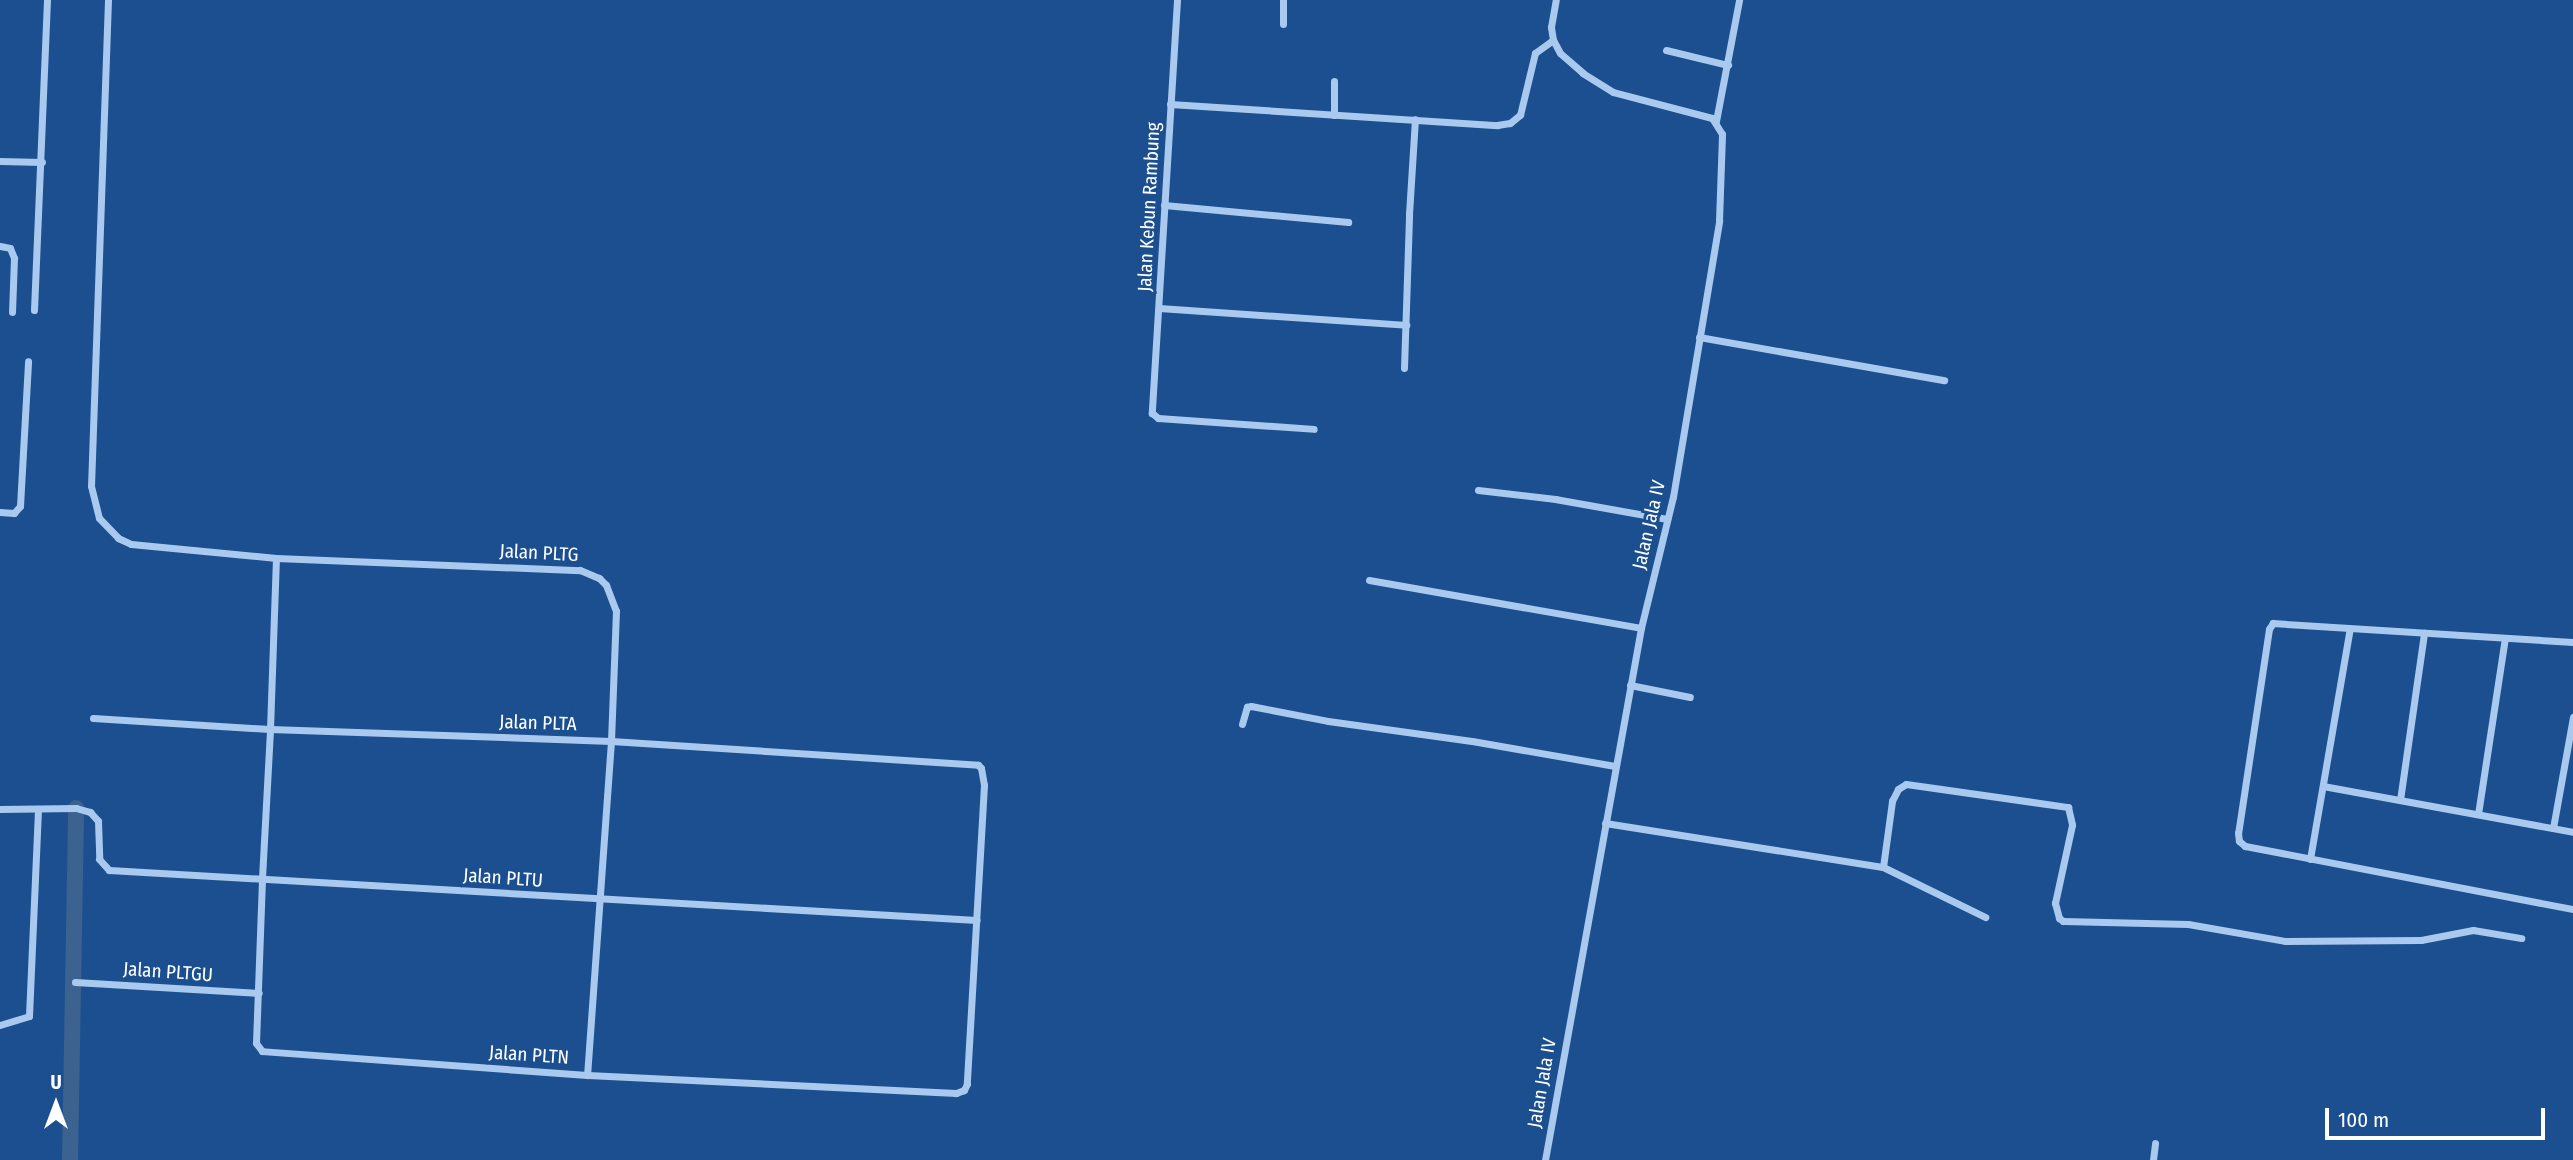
<!DOCTYPE html>
<html>
<head>
<meta charset="utf-8">
<style>
  body { margin:0 }
  #map { position:relative; width:2573px; height:1160px; overflow:hidden; background:#1b4f8f; font-family:"Fira Sans Condensed",sans-serif }
  div>[style] { position:absolute }
  .canal>* { height:16px; margin:-8px; padding:0 8px; transform-origin:8px; border-radius:8px; background:#3c6290 }
  .minor>* { height:7px; margin:-3.5px; padding:0 3.5px; transform-origin:3.5px; border-radius:3.5px; background:#a9c9ee }
  span { translate:-50% -50%; white-space:nowrap; text-align:center; line-height:1.15; -webkit-text-stroke:6px #1b4f8f; paint-order:stroke }
  .street-label { font-size:19px; color:#fff }
  .north { position:absolute; left:21px; top:1069px; width:70px; height:70px; -webkit-text-stroke:5px #1b4f8f; paint-order:stroke; rotate:0deg; font-size:19px; font-weight:700; line-height:28px; text-align:center; color:#fff }
  .north::after { content:''; display:block; margin:auto; width:24px; height:32px; background:#fff; clip-path:polygon(50% 0,100% 100%,50% 72%,0 100%) }
  .scale { position:absolute; left:2325px; top:1108px; width:220px; height:32px; box-sizing:border-box; border:4px solid #fff; border-top:0; padding-left:9px; font-size:21px; line-height:24px; white-space:nowrap; color:#fff; -webkit-text-stroke:5px #1b4f8f; paint-order:stroke }
</style>
</head>
<body>
<div id="map">
  <div class="canal">
    <i style="left:70px;top:1160px;width:352px;rotate:-89deg"></i>
  </div>
  <div class="minor">
    <i style="left:108px;top:0;width:486px;rotate:92deg"></i>
    <i style="left:91px;top:486px;width:33px;rotate:76deg"></i>
    <i style="left:99px;top:518px;width:28px;rotate:46deg"></i>
    <i style="left:118px;top:538px;width:14px;rotate:25deg"></i>
    <i style="left:131px;top:544px;width:146px;rotate:5.5deg"></i>
    <i style="left:276px;top:558px;width:304px;rotate:2.3deg"></i>
    <i style="left:580px;top:570px;width:21px;rotate:23deg"></i>
    <i style="left:599px;top:578px;width:10px;rotate:45deg"></i>
    <i style="left:606px;top:585px;width:28px;rotate:69deg"></i>
    <i style="left:616px;top:611px;width:130px;rotate:92.2deg"></i>
    <i style="left:611px;top:741px;width:335px;rotate:94.1deg"></i>
    <i style="left:1177px;top:0;width:414px;rotate:93.5deg"></i>
    <i style="left:1152px;top:413px;width:8px;rotate:40deg"></i>
    <i style="left:1158px;top:418px;width:156px;rotate:4deg"></i>
    <i style="left:1283px;top:24px;width:24px;rotate:-90deg"></i>
    <i style="left:1666px;top:50px;width:64px;rotate:13.6deg"></i>
    <i style="left:1334px;top:81px;width:34px;rotate:90deg"></i>
    <i style="left:1170px;top:104px;width:328px;rotate:3.7deg"></i>
    <i style="left:1497px;top:125px;width:13px;rotate:-9deg"></i>
    <i style="left:1510px;top:123px;width:13px;rotate:-39deg"></i>
    <i style="left:1520px;top:115px;width:64px;rotate:-76.4deg"></i>
    <i style="left:1535px;top:53px;width:22px;rotate:-36deg"></i>
    <i style="left:1716px;top:121px;width:123px;rotate:-79.2deg"></i>
    <i style="left:0;top:161px;width:42px;rotate:1.4deg"></i>
    <i style="left:1164px;top:205px;width:185px;rotate:5.3deg"></i>
    <i style="left:0;top:246px;width:10px;rotate:11deg"></i>
    <i style="left:10px;top:248px;width:11px;rotate:68deg"></i>
    <i style="left:14px;top:258px;width:54px;rotate:92.1deg"></i>
    <i style="left:1159px;top:308px;width:248px;rotate:3.9deg"></i>
    <i style="left:34px;top:310px;width:310px;rotate:-87.6deg"></i>
    <i style="left:1699px;top:337px;width:249px;rotate:10deg"></i>
    <i style="left:1404px;top:368px;width:154px;rotate:-88.1deg"></i>
    <i style="left:1409px;top:214px;width:95px;rotate:-86.4deg"></i>
    <i style="left:1478px;top:490px;width:78px;rotate:6.7deg"></i>
    <i style="left:1555px;top:499px;width:114px;rotate:10.1deg"></i>
    <i style="left:0;top:512px;width:14px;rotate:4deg"></i>
    <i style="left:14px;top:513px;width:9px;rotate:-49deg"></i>
    <i style="left:20px;top:506px;width:145px;rotate:-86.8deg"></i>
    <i style="left:1369px;top:580px;width:276px;rotate:10deg"></i>
    <i style="left:2573px;top:642px;width:301px;rotate:-176.4deg"></i>
    <i style="left:2273px;top:623px;width:7px;rotate:124deg"></i>
    <i style="left:2269px;top:629px;width:206px;rotate:98.6deg"></i>
    <i style="left:2238px;top:833px;width:8px;rotate:83deg"></i>
    <i style="left:2239px;top:841px;width:8px;rotate:40deg"></i>
    <i style="left:2245px;top:846px;width:334px;rotate:10.9deg"></i>
    <i style="left:1630px;top:685px;width:61px;rotate:11.3deg"></i>
    <i style="left:93px;top:718px;width:177px;rotate:3.6deg"></i>
    <i style="left:270px;top:729px;width:341px;rotate:2deg"></i>
    <i style="left:611px;top:741px;width:368px;rotate:3.7deg"></i>
    <i style="left:978px;top:765px;width:4px;rotate:45deg"></i>
    <i style="left:981px;top:768px;width:17px;rotate:80deg"></i>
    <i style="left:984px;top:785px;width:299px;rotate:93.3deg"></i>
    <i style="left:967px;top:1084px;width:7px;rotate:117deg"></i>
    <i style="left:964px;top:1090px;width:9px;rotate:159deg"></i>
    <i style="left:956px;top:1093px;width:369px;rotate:-177.2deg"></i>
    <i style="left:587px;top:1075px;width:326px;rotate:-175.8deg"></i>
    <i style="left:262px;top:1051px;width:10px;rotate:-127deg"></i>
    <i style="left:256px;top:1043px;width:165px;rotate:-87.9deg"></i>
    <i style="left:262px;top:878px;width:149px;rotate:-86.9deg"></i>
    <i style="left:270px;top:729px;width:171px;rotate:-88deg"></i>
    <i style="left:1242px;top:724px;width:18px;rotate:-74deg"></i>
    <i style="left:1247px;top:707px;width:4px;rotate:-14deg"></i>
    <i style="left:1251px;top:706px;width:78px;rotate:11deg"></i>
    <i style="left:1328px;top:721px;width:145px;rotate:7.9deg"></i>
    <i style="left:1472px;top:741px;width:145px;rotate:9.9deg"></i>
    <i style="left:2323px;top:786px;width:254px;rotate:10.4deg"></i>
    <i style="left:2400px;top:800px;width:169px;rotate:-81.8deg"></i>
    <i style="left:0;top:809px;width:76px;rotate:-0.8deg"></i>
    <i style="left:76px;top:808px;width:15px;rotate:16deg"></i>
    <i style="left:90px;top:812px;width:12px;rotate:48deg"></i>
    <i style="left:98px;top:821px;width:38px;rotate:88deg"></i>
    <i style="left:99px;top:859px;width:15px;rotate:48deg"></i>
    <i style="left:109px;top:870px;width:869px;rotate:3.3deg"></i>
    <i style="left:2478px;top:814px;width:178px;rotate:-81.3deg"></i>
    <i style="left:1605px;top:823px;width:281px;rotate:9deg"></i>
    <i style="left:1883px;top:867px;width:67px;rotate:-82.2deg"></i>
    <i style="left:1892px;top:801px;width:13px;rotate:-63deg"></i>
    <i style="left:1898px;top:789px;width:9px;rotate:-32deg"></i>
    <i style="left:1906px;top:784px;width:164px;rotate:8.1deg"></i>
    <i style="left:2068px;top:807px;width:18px;rotate:77deg"></i>
    <i style="left:2072px;top:825px;width:80px;rotate:102.3deg"></i>
    <i style="left:2055px;top:903px;width:16px;rotate:75deg"></i>
    <i style="left:2059px;top:918px;width:5px;rotate:37deg"></i>
    <i style="left:2063px;top:921px;width:125px;rotate:1.4deg"></i>
    <i style="left:2188px;top:924px;width:98px;rotate:9.9deg"></i>
    <i style="left:2285px;top:941px;width:136px;rotate:-0.4deg"></i>
    <i style="left:2421px;top:940px;width:53px;rotate:-10.9deg"></i>
    <i style="left:2473px;top:930px;width:49px;rotate:9.5deg"></i>
    <i style="left:2553px;top:828px;width:113px;rotate:-79.8deg"></i>
    <i style="left:2310px;top:859px;width:234px;rotate:-80.2deg"></i>
    <i style="left:1883px;top:867px;width:114px;rotate:26.1deg"></i>
    <i style="left:75px;top:982px;width:184px;rotate:3.4deg"></i>
    <i style="left:0;top:1025px;width:30px;rotate:-17deg"></i>
    <i style="left:29px;top:1016px;width:206px;rotate:-87.5deg"></i>
    <i style="left:1545px;top:1160px;width:541px;rotate:-79.77deg"></i>
    <i style="left:1641px;top:628px;width:135px;rotate:-76.3deg"></i>
    <i style="left:1673px;top:497px;width:280px;rotate:-80.5deg"></i>
    <i style="left:1719px;top:221px;width:87px;rotate:-88deg"></i>
    <i style="left:1722px;top:134px;width:19px;rotate:-122deg"></i>
    <i style="left:1712px;top:118px;width:102px;rotate:-165.3deg"></i>
    <i style="left:1613px;top:92px;width:36px;rotate:-148deg"></i>
    <i style="left:1583px;top:73px;width:30px;rotate:-139deg"></i>
    <i style="left:1560px;top:53px;width:15px;rotate:-118deg"></i>
    <i style="left:1553px;top:40px;width:13px;rotate:-99deg"></i>
    <i style="left:1551px;top:27px;width:27px;rotate:-80deg"></i>
    <i style="left:2153px;top:1160px;width:17px;rotate:-83deg"></i>
  </div>
  <div class="street-label">
    <span style="left:1149px;top:207px;rotate:-87deg">Jalan Kebun Rambung</span>
    <span style="left:1649px;top:525px;rotate:-77deg">Jalan Jala IV</span>
    <span style="left:539px;top:553px;rotate:3deg">Jalan PLTG</span>
    <span style="left:538px;top:723px;rotate:2deg">Jalan PLTA</span>
    <span style="left:503px;top:878px;rotate:4deg">Jalan PLTU</span>
    <span style="left:168px;top:972px;rotate:4deg">Jalan PLTGU</span>
    <span style="left:529px;top:1055px;rotate:4deg">Jalan PLTN</span>
    <span style="left:1542px;top:1083px;rotate:-80deg">Jalan Jala IV</span>
  </div>
  <div class="north">U</div>
  <div class="scale">100 m</div>
</div>
</body>
</html>
